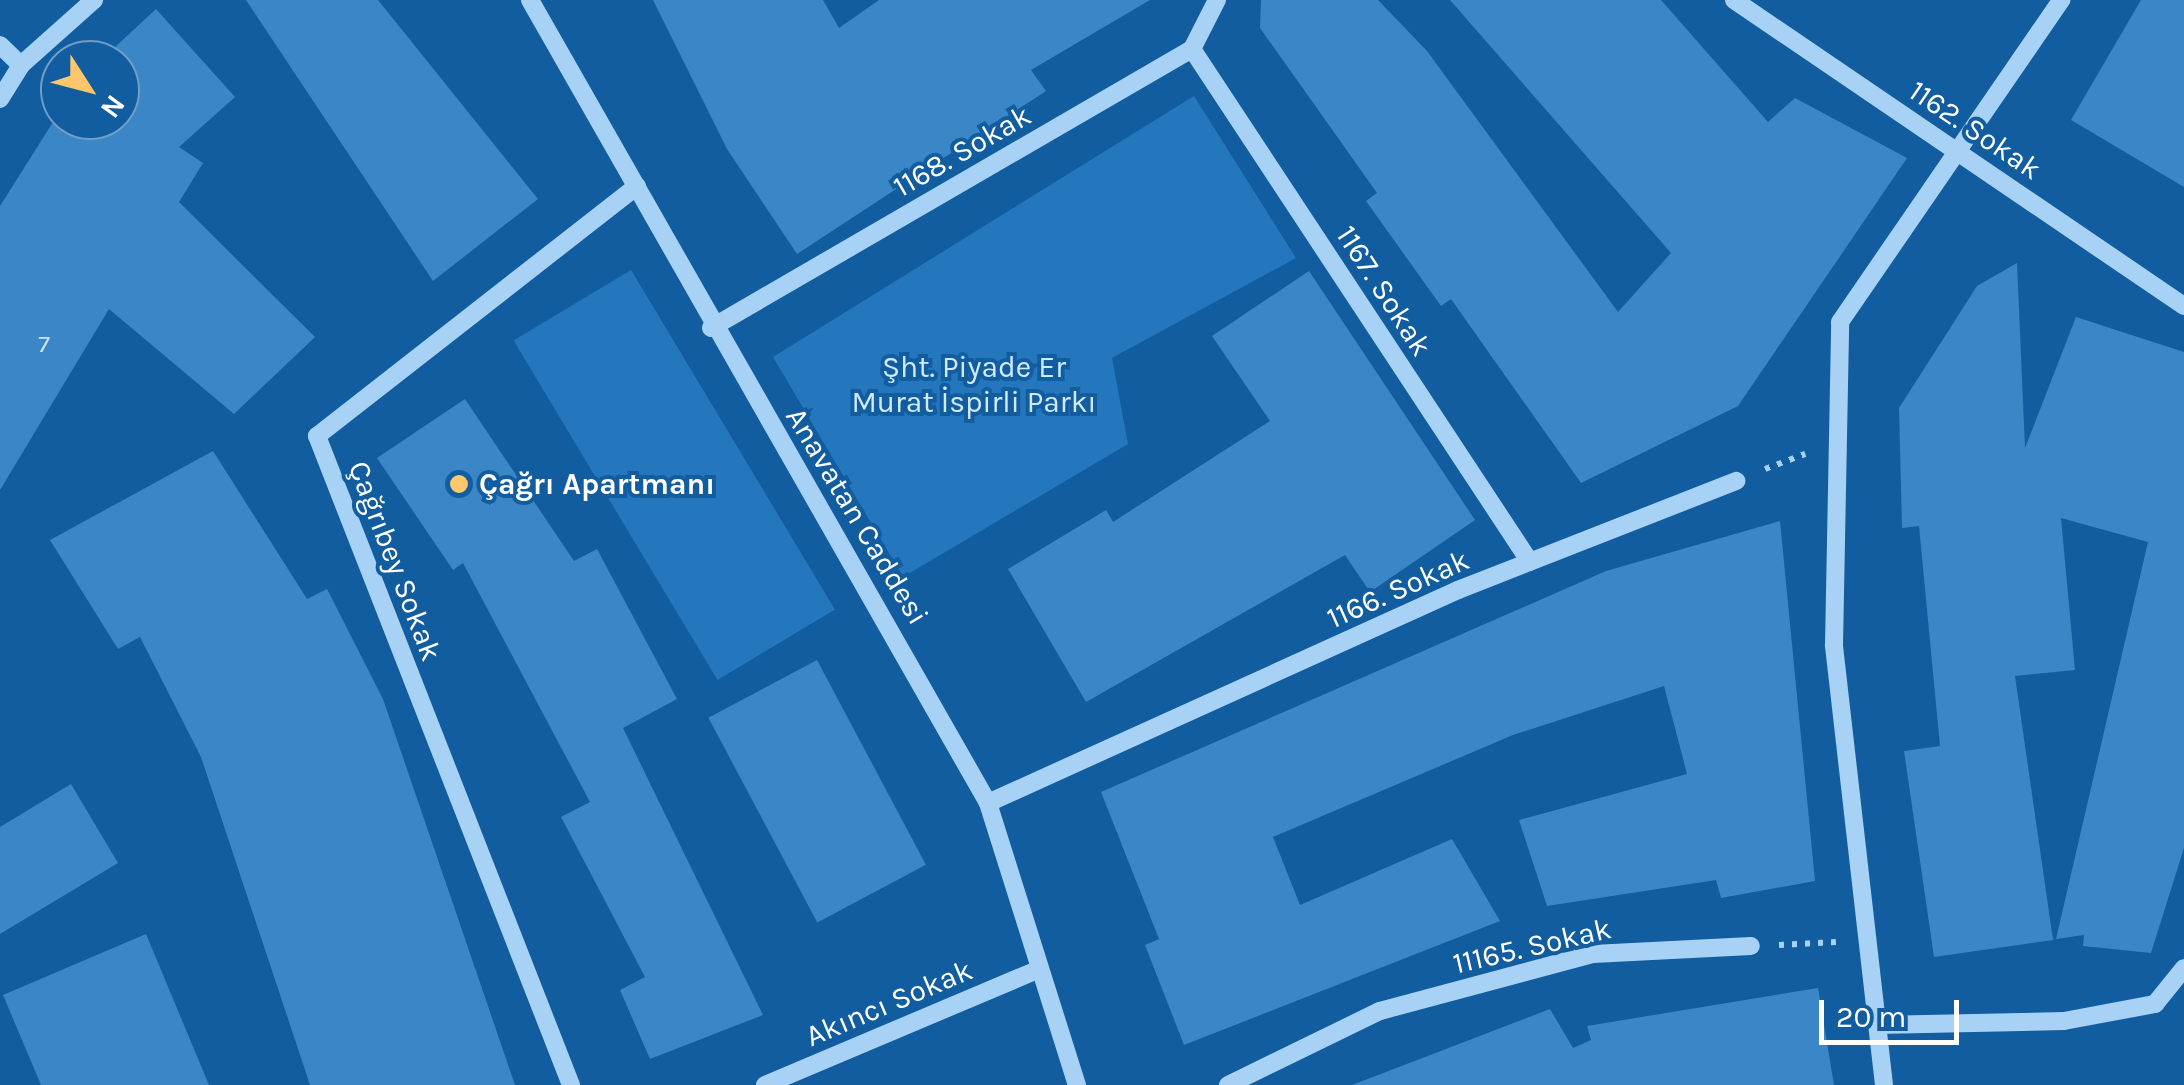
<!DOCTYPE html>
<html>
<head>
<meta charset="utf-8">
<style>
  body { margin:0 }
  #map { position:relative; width:2184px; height:1085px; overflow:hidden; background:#115d9f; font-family:Karla,sans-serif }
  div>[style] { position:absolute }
  .green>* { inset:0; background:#2477bd; transform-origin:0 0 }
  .building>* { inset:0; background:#3a86c6; transform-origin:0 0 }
  .path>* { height:6px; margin-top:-3px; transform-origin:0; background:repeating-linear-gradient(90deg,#a8d2f5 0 5px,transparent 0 13px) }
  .minor>* { height:18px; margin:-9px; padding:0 9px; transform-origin:9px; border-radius:9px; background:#a8d2f5 }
  .dots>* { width:28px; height:28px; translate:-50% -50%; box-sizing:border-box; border:5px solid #115d9f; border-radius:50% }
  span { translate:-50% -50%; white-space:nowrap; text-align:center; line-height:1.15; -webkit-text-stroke:8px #115d9f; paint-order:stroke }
  .number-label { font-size:25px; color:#cee1f1 }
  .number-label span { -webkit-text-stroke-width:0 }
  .street-label { font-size:30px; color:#fff }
  .park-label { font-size:30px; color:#d1eafe }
  .poi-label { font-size:30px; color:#fff; font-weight:700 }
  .left { translate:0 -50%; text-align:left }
  .north { position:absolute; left:40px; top:40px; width:100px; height:100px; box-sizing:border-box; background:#115d9f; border:2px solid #709ec5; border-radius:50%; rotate:126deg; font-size:28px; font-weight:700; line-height:40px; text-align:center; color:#fff }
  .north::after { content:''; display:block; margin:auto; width:35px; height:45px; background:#ffc76c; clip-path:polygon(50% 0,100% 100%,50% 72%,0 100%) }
  .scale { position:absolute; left:1819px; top:1000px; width:140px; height:45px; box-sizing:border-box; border:5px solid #fff; border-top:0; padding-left:12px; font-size:30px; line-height:35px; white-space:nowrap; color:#fff; -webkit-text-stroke:8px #115d9f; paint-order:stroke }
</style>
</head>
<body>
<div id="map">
  <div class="green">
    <i style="clip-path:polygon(1194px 96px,1296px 258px,1112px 358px,1128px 444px,903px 577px,773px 357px)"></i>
    <i style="left:631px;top:270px;width:396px;height:137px;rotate:59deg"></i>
  </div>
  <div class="building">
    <i style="clip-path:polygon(246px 0,378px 0,538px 199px,433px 281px)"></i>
    <i style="clip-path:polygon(653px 0,823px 0,839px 28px,879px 0,1150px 0,1031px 70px,1046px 91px,797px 254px,727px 149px)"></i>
    <i style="clip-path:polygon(1261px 0,1378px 0,1427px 51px,1618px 312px,1671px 253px,1450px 0,1661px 0,1768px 122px,1795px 98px,1907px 158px,1738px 406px,1581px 483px,1451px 299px,1441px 306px,1366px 201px,1377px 193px,1260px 28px)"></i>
    <i style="clip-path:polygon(2141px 0,2184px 0,2184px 187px,2071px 120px)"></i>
    <i style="clip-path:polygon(156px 9px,235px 97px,179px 147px,203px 163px,179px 202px,315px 337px,234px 414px,109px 309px,0 490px,0 206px,60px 111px,60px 120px,120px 120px,120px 60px,101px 60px)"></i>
    <i style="clip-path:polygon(2017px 263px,2025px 448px,2076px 317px,2184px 352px,2184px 848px,2151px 953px,2083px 946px,2084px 935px,2056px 939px,2148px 542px,2061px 518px,2075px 670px,2015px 676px,2053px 940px,1934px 957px,1904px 751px,1940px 746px,1919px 526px,1902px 528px,1899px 408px,1977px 286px)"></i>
    <i style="clip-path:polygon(1309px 271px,1475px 520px,1370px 592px,1345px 555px,1086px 702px,1008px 569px,1106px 510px,1113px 522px,1270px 421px,1212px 336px)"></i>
    <i style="clip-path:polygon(465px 399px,574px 561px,597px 549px,677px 699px,623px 728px,763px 1015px,650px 1059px,620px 990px,645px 977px,561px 817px,590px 802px,463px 563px,453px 570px,377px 458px)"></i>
    <i style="clip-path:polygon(213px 451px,307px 599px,327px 589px,383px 699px,515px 1085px,310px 1085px,201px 757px,140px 637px,118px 649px,50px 540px)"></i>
    <i style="clip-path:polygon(1780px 521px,1815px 881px,1721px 898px,1716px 880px,1547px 906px,1519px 820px,1687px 774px,1664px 686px,1513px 735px,1273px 837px,1300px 905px,1452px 839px,1500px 921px,1184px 1045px,1145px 945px,1159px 939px,1101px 792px,1606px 571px)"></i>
    <i style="left:817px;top:660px;width:232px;height:123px;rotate:62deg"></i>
    <i style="clip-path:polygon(71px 784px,118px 863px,0 934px,0 827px)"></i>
    <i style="clip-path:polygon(146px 934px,209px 1085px,41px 1085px,3px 995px)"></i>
    <i style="clip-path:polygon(1818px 988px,1834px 1085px,1352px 1085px,1550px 1009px,1573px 1048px,1591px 1040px,1587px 1026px)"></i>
  </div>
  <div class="path">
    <i style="left:1765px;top:469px;width:43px;rotate:-20.6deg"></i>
    <i style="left:1779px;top:945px;width:57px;rotate:-3deg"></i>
  </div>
  <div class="minor">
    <i style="left:530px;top:0;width:924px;rotate:60.3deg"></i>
    <i style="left:988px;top:803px;width:296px;rotate:72.5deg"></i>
    <i style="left:1734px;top:0;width:544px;rotate:34.22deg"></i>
    <i style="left:0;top:45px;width:29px;rotate:44deg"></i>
    <i style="left:1192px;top:49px;width:614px;rotate:56.62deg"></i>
    <i style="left:0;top:99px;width:40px;rotate:-58deg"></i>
    <i style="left:21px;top:65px;width:98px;rotate:-41.7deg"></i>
    <i style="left:711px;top:328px;width:556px;rotate:-30.12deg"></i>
    <i style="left:1192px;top:49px;width:55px;rotate:-63deg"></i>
    <i style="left:988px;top:803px;width:516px;rotate:-24.38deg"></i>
    <i style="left:1458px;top:590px;width:299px;rotate:-21.4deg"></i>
    <i style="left:1877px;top:1025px;width:187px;rotate:-1.2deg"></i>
    <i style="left:2064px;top:1021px;width:93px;rotate:-10.6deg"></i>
    <i style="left:2155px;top:1004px;width:46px;rotate:-51.1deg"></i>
    <i style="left:571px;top:1085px;width:697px;rotate:-111.37deg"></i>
    <i style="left:317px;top:436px;width:406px;rotate:-38deg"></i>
    <i style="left:765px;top:1085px;width:293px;rotate:-22.9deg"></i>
    <i style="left:1228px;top:1085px;width:169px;rotate:-26deg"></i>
    <i style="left:1380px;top:1011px;width:220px;rotate:-15deg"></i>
    <i style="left:1593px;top:954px;width:158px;rotate:-2.9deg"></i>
    <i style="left:1884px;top:1085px;width:443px;rotate:-96.5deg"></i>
    <i style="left:1834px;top:645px;width:323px;rotate:-88.9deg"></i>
    <i style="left:1840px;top:322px;width:391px;rotate:-55.5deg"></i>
  </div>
  <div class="dots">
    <i style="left:459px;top:484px;background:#ffc76c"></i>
  </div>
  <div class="number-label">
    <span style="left:44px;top:344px">7</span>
  </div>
  <div class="street-label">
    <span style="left:1975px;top:130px;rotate:34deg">1162. Sokak</span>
    <span style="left:962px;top:151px;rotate:-30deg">1168. Sokak</span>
    <span style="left:1384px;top:291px;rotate:57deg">1167. Sokak</span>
    <span style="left:857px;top:516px;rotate:59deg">Anavatan Caddesi</span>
    <span style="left:395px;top:561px;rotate:69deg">Çağrıbey Sokak</span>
    <span style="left:1398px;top:589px;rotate:-24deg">1166. Sokak</span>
    <span style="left:1532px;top:946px;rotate:-13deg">11165. Sokak</span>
    <span style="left:889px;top:1003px;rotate:-23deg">Akıncı Sokak</span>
  </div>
  <div class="park-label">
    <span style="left:974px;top:384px">Şht. Piyade Er<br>Murat İspirli Parkı</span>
  </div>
  <div class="poi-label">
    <span class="left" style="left:479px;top:484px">Çağrı Apartmanı</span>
  </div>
  <div class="north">N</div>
  <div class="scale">20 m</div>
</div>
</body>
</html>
